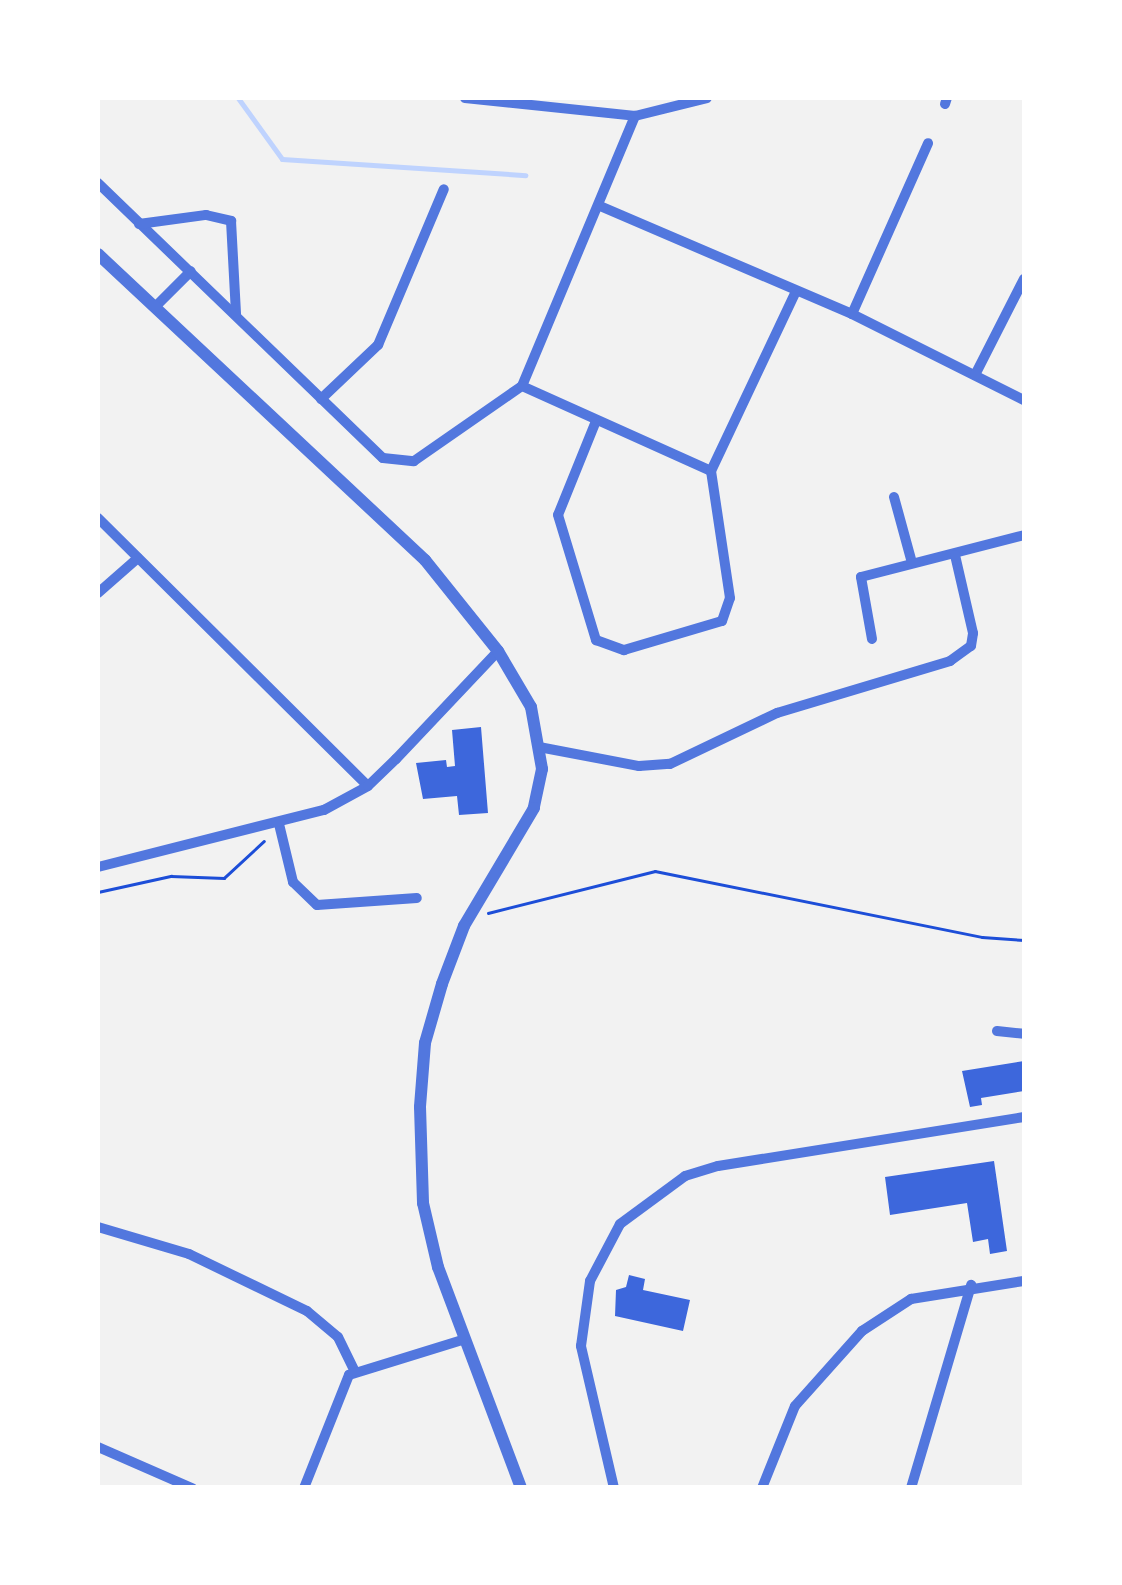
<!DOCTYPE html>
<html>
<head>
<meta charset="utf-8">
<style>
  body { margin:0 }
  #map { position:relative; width:1122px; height:1585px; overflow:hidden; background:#f2f2f2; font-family:"Fira Sans Condensed",sans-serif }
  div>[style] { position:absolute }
  .stream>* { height:5px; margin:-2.5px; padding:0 2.5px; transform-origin:2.5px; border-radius:2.5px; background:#bfd3fe }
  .building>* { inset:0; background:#3d67dc }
  .path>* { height:2.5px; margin:-1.25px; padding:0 1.25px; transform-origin:1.25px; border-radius:1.25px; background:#1d4ed8 }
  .minor>* { height:10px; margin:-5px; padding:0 5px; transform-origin:5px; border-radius:5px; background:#5277de }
  .tertiary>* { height:12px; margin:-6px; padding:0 6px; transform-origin:6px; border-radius:6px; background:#5277de }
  span { translate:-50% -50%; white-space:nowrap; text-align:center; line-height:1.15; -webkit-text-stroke:8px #fff; paint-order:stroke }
  .frame { position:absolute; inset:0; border:100px solid #fff; pointer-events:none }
</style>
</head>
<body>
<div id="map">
  <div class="stream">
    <i style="left:238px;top:98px;width:75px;rotate:54.2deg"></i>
    <i style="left:282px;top:159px;width:244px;rotate:3.8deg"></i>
  </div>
  <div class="building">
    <i style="clip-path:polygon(481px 727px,488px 813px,459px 815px,457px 796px,423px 799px,416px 763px,446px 760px,447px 767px,455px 766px,452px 730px)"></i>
    <i style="clip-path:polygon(1024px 1061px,1024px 1091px,981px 1098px,982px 1105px,970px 1107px,962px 1071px)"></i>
    <i style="clip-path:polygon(994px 1161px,1007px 1251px,990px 1254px,988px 1239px,973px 1242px,967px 1203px,890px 1215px,885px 1177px)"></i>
    <i style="clip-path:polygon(629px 1275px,645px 1279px,643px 1290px,690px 1300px,683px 1331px,615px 1316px,616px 1290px,626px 1287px)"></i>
  </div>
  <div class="path">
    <i style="left:98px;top:892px;width:75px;rotate:-12.4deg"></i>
    <i style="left:171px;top:876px;width:53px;rotate:2.2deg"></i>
    <i style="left:224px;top:878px;width:54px;rotate:-42.8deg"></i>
    <i style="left:488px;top:913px;width:172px;rotate:-14.1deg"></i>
    <i style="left:655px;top:871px;width:334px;rotate:11.4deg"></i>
    <i style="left:982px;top:937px;width:42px;rotate:4.1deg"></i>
  </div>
  <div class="minor">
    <i style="left:465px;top:98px;width:171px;rotate:6deg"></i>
    <i style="left:635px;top:116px;width:74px;rotate:-14deg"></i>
    <i style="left:945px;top:104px;width:6px;rotate:-72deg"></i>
    <i style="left:98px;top:183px;width:396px;rotate:44deg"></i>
    <i style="left:383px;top:458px;width:31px;rotate:6deg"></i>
    <i style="left:414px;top:461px;width:131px;rotate:-34.8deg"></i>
    <i style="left:522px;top:386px;width:293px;rotate:-67.3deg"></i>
    <i style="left:600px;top:206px;width:274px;rotate:23.2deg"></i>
    <i style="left:852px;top:314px;width:192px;rotate:26.6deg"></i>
    <i style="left:139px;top:224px;width:68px;rotate:-7.7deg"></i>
    <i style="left:206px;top:215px;width:26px;rotate:13deg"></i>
    <i style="left:231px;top:221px;width:93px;rotate:86.9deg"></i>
    <i style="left:156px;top:306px;width:49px;rotate:-45deg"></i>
    <i style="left:852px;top:314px;width:187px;rotate:-66deg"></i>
    <i style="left:975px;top:375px;width:108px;rotate:-63deg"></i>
    <i style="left:522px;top:386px;width:207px;rotate:24.2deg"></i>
    <i style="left:321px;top:399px;width:79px;rotate:-43.5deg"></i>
    <i style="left:378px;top:345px;width:169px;rotate:-67.1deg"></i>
    <i style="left:596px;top:421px;width:101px;rotate:112deg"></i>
    <i style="left:558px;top:515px;width:131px;rotate:73.1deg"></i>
    <i style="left:596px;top:640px;width:30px;rotate:20deg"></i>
    <i style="left:624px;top:650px;width:102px;rotate:-16.5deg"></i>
    <i style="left:722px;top:621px;width:24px;rotate:-71deg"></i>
    <i style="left:730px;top:598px;width:128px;rotate:-98.5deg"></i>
    <i style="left:711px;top:471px;width:199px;rotate:-64.7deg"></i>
    <i style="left:894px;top:497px;width:68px;rotate:74.7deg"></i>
    <i style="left:98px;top:518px;width:380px;rotate:44.8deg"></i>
    <i style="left:98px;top:593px;width:53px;rotate:-41.2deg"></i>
    <i style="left:872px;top:639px;width:63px;rotate:-100.1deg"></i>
    <i style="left:861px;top:577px;width:168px;rotate:-14.4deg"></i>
    <i style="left:539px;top:747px;width:102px;rotate:10.8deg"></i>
    <i style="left:639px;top:766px;width:31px;rotate:-4deg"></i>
    <i style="left:670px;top:764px;width:119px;rotate:-25.5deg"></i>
    <i style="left:777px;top:713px;width:181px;rotate:-16.7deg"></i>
    <i style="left:950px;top:661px;width:26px;rotate:-36deg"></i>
    <i style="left:971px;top:646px;width:13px;rotate:-81deg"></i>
    <i style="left:973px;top:633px;width:80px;rotate:-103deg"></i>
    <i style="left:279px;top:824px;width:60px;rotate:76.4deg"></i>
    <i style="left:293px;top:882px;width:33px;rotate:44deg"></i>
    <i style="left:317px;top:905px;width:100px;rotate:-4deg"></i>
    <i style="left:98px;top:867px;width:233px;rotate:-14.2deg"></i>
    <i style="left:324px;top:810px;width:50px;rotate:-28.6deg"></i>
    <i style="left:368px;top:786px;width:39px;rotate:-44deg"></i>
    <i style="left:396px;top:759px;width:149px;rotate:-46.6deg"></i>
    <i style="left:997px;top:1031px;width:27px;rotate:6deg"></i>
    <i style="left:98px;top:1227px;width:95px;rotate:16.5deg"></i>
    <i style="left:189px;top:1254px;width:131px;rotate:25.8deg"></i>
    <i style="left:307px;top:1311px;width:40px;rotate:40deg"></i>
    <i style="left:338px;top:1337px;width:37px;rotate:64deg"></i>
    <i style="left:98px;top:1447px;width:103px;rotate:23.6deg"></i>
    <i style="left:304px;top:1488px;width:122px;rotate:-68.3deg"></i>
    <i style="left:349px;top:1375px;width:121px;rotate:-17.2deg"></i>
    <i style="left:614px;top:1488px;width:146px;rotate:-103.1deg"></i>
    <i style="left:581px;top:1346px;width:66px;rotate:-82.1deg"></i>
    <i style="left:590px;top:1281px;width:64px;rotate:-62.2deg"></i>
    <i style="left:620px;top:1224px;width:81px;rotate:-36.4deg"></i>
    <i style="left:685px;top:1176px;width:34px;rotate:-17deg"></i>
    <i style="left:718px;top:1166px;width:310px;rotate:-9.1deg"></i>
    <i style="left:762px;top:1488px;width:88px;rotate:-68.1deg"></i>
    <i style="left:795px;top:1406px;width:101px;rotate:-48.2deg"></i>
    <i style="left:862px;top:1331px;width:59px;rotate:-33.1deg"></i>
    <i style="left:911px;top:1299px;width:114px;rotate:-9.1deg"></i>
    <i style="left:911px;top:1488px;width:212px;rotate:-73.5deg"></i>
  </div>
  <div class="tertiary">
    <i style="left:98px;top:254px;width:448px;rotate:43.1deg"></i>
    <i style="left:425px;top:560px;width:117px;rotate:51.3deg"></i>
    <i style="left:498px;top:651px;width:65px;rotate:59.5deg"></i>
    <i style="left:531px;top:707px;width:63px;rotate:79.9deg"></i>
    <i style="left:542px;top:769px;width:40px;rotate:102deg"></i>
    <i style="left:534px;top:808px;width:137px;rotate:120.7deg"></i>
    <i style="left:464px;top:926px;width:62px;rotate:110.8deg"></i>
    <i style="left:442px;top:984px;width:61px;rotate:106.1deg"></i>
    <i style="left:425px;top:1043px;width:64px;rotate:94.5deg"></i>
    <i style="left:420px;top:1107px;width:96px;rotate:88.2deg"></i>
    <i style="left:423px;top:1203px;width:66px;rotate:76.8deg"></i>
    <i style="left:438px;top:1267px;width:236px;rotate:69.4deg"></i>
  </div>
  <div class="frame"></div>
</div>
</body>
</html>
